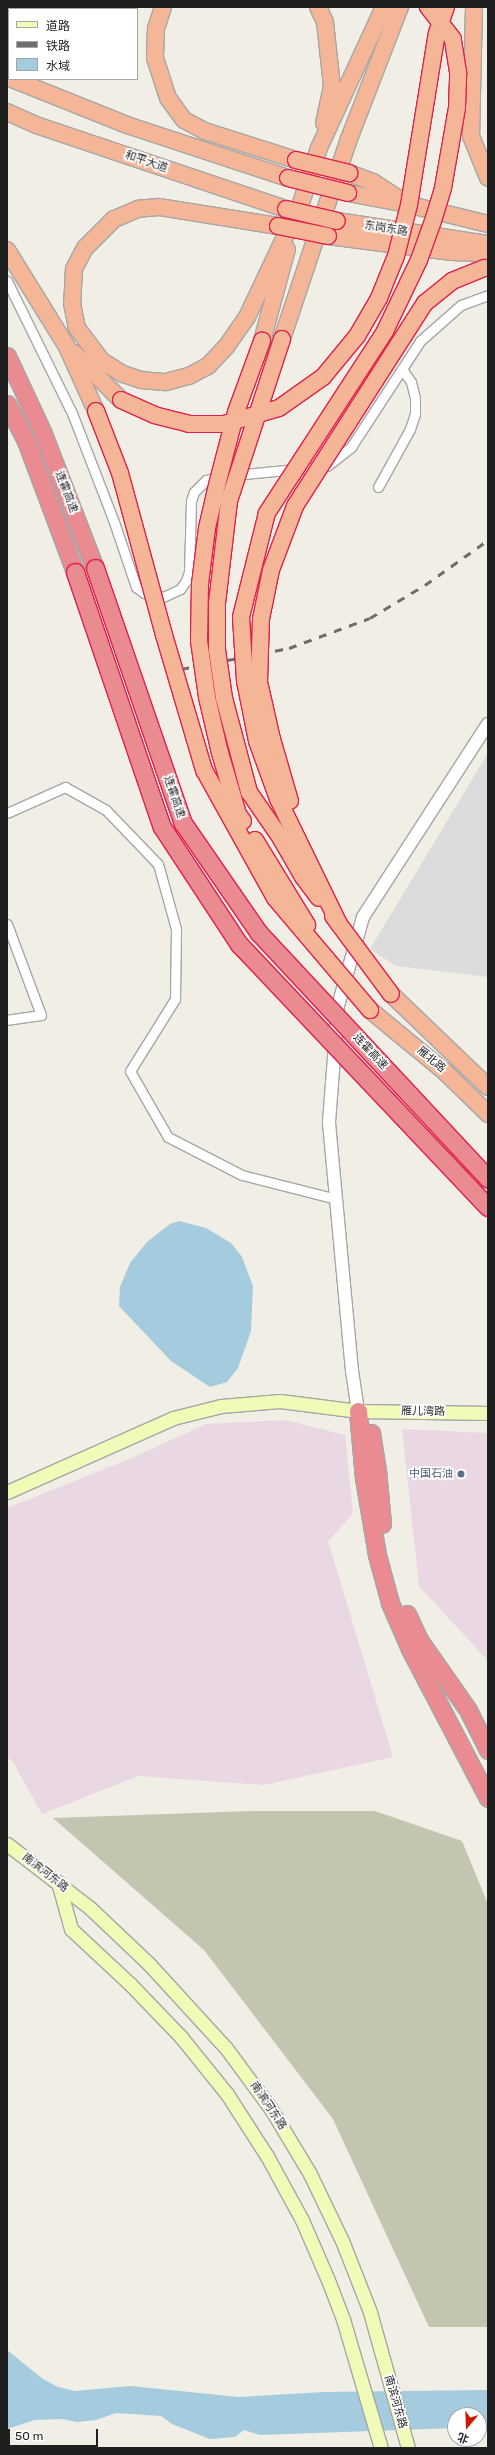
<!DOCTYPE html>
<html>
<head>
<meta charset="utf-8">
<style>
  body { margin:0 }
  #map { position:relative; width:495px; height:2455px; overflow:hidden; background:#f0eee5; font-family:Rubik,"Noto Sans SC",sans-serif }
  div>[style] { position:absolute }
  .residential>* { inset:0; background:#dddcdc }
  .industrial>* { inset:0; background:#ead7e4 }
  .construction>* { inset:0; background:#c3c5b0 }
  .water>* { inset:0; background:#a5cbdf }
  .roads { filter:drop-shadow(1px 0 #a6a6a6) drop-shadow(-1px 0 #a6a6a6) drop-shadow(0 1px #a6a6a6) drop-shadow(0 -1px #a6a6a6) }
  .minor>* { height:9px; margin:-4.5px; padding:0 4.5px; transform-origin:4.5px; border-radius:4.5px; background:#fff }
  .tertiary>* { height:12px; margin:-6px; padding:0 6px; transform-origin:6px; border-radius:6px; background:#fff }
  .secondary>* { height:13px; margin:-6.5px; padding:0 6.5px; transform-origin:6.5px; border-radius:6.5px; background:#f0fbb8 }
  .trunk>* { height:16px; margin:-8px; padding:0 8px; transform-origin:8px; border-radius:8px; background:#f4b697 }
  .motorway>* { height:17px; margin:-8.5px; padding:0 8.5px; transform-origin:8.5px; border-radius:8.5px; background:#ea8b92 }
  .rail>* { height:3px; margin-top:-1.5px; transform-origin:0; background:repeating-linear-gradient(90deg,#6d6d6d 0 8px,transparent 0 16px) }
  .bridges { filter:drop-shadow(1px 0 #e0204c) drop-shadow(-1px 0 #e0204c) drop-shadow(0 1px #e0204c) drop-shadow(0 -1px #e0204c) }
  .trunk-bridge>* { height:16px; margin:-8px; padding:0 8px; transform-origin:8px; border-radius:8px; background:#f4b697 }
  .motorway-bridge>* { height:17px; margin:-8.5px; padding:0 8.5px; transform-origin:8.5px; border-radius:8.5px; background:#ea8b92 }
  .dots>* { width:11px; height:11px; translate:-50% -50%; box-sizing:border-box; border:2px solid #fff; border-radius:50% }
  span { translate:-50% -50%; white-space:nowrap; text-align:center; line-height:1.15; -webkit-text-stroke:3.5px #fff; paint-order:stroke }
  .street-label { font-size:11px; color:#1f1f1f }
  .service-label { font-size:11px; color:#4e5e75 }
  .right { translate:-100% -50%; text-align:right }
  .frame { position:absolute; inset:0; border:8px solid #1f1f1f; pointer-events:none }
  .legend { position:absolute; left:8px; top:8px; width:130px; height:72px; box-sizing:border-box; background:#fff; border:1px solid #a5a5a5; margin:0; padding:5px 7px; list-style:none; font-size:12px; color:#1f1f1f }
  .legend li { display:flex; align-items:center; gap:8px; height:20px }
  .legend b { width:20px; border:1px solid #a5a5a5 }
  .north { position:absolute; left:447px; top:2407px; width:40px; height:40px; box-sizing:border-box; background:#fff; border:1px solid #a5a5a5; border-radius:50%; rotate:199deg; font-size:11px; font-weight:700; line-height:16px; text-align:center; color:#1f1f1f }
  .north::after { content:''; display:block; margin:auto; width:14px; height:18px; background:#cf1800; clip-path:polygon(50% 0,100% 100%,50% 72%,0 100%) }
  .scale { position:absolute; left:8px; top:2429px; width:90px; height:18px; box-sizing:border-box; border:2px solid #1f1f1f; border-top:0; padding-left:5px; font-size:12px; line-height:14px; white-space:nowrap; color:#1f1f1f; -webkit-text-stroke:3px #fff; paint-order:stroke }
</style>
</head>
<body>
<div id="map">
  <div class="residential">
    <i style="clip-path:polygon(488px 753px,488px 977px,396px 966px,370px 949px)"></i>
  </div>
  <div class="industrial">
    <i style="clip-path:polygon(286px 1420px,345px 1435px,353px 1514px,328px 1541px,393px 1757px,264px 1785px,138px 1776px,42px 1814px,13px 1762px,7px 1757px,7px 1508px,134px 1457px,206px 1424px)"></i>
    <i style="clip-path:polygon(402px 1429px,488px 1433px,488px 1661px,419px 1586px)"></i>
  </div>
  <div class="construction">
    <i style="clip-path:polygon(251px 1811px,375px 1811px,462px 1841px,488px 1904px,488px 2327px,429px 2327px,333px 2119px,204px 1950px,53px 1818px)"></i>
  </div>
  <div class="water">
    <i style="clip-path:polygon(179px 1221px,206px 1228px,231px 1243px,242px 1257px,253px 1286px,251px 1331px,238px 1368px,227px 1382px,210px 1387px,171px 1361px,119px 1306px,120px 1287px,130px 1263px,147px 1242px,170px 1224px)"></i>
    <i style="clip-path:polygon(7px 2350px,43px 2379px,58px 2387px,75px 2391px,130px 2386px,239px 2397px,324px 2392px,488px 2390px,488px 2427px,479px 2427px,479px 2415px,455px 2415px,455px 2428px,260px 2435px,244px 2430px,235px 2437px,210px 2439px,172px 2424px,161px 2416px,116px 2413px,96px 2420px,77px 2422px,62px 2419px,35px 2420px,7px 2429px)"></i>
  </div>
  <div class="roads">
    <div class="minor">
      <i style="left:7px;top:281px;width:147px;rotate:63.8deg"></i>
      <i style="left:72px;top:413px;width:114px;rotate:68.9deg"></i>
      <i style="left:113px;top:519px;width:72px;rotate:71.3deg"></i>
      <i style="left:136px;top:587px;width:10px;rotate:37deg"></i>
      <i style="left:144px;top:593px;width:19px;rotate:12deg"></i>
      <i style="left:163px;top:597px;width:19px;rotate:-25deg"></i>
      <i style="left:180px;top:589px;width:10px;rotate:-53deg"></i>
      <i style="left:186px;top:581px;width:9px;rotate:-72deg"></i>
      <i style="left:189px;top:572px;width:71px;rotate:-88.4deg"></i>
      <i style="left:191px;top:501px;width:9px;rotate:-72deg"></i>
      <i style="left:194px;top:492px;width:17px;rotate:-45deg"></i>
      <i style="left:206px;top:480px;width:16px;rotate:-14deg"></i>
      <i style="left:234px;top:475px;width:93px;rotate:-5.5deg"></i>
      <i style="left:327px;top:466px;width:31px;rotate:-38deg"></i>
      <i style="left:351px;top:447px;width:126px;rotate:-56.9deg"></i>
      <i style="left:420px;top:341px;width:55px;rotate:-41.3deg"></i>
      <i style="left:461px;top:305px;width:29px;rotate:-20deg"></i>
      <i style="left:378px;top:487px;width:66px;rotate:-61.1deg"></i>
      <i style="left:410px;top:429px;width:16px;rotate:-72deg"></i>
      <i style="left:415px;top:414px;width:16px;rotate:-90deg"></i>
      <i style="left:415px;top:398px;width:16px;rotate:-104deg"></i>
      <i style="left:411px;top:382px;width:16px;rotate:-125deg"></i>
      <i style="left:7px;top:813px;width:64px;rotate:-24.1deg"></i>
      <i style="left:65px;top:787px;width:47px;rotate:29.3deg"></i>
      <i style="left:106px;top:810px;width:75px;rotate:46.1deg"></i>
      <i style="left:158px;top:864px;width:67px;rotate:74.5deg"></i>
      <i style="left:176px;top:929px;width:70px;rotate:90.8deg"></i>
      <i style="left:175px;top:999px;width:85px;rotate:122deg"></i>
      <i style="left:130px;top:1071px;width:76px;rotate:60.1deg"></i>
      <i style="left:168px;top:1137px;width:83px;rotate:27.2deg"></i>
      <i style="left:242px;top:1175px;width:97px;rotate:14.3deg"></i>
      <i style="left:7px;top:924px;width:97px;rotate:69.5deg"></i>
      <i style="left:41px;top:1015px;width:34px;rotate:172deg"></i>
    </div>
    <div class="tertiary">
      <i style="left:358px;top:1411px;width:40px;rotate:-98.5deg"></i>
      <i style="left:352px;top:1371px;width:250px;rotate:-95.3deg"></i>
      <i style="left:329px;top:1122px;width:116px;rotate:-85.6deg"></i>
      <i style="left:338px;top:1006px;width:92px;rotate:-74.3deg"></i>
      <i style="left:363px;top:917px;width:230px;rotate:-57.1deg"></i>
    </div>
    <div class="secondary">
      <i style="left:7px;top:1492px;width:182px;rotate:-24deg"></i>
      <i style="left:173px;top:1418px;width:49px;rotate:-14deg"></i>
      <i style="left:221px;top:1406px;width:59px;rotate:-4.8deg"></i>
      <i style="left:280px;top:1401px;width:79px;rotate:7.3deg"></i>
      <i style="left:358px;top:1411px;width:130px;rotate:0.9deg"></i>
      <i style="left:7px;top:1844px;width:105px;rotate:37.6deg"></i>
      <i style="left:90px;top:1908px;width:81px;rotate:43.5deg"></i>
      <i style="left:149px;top:1964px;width:114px;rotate:47.5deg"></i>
      <i style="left:226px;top:2048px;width:76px;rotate:53.6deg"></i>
      <i style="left:271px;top:2109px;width:76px;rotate:59deg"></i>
      <i style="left:310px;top:2174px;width:76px;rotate:64.4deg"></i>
      <i style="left:343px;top:2243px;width:74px;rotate:68.6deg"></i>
      <i style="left:370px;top:2312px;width:141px;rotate:74.4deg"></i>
      <i style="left:58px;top:1882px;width:49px;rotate:74.5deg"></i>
      <i style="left:71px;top:1929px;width:81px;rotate:43deg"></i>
      <i style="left:130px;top:1984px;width:74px;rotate:46.1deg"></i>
      <i style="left:181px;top:2037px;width:73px;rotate:51.1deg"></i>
      <i style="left:227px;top:2094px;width:74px;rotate:57.2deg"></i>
      <i style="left:267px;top:2156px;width:73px;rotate:61.3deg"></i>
      <i style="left:302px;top:2220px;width:65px;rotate:66.6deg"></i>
      <i style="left:328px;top:2280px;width:42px;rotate:69deg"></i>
      <i style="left:343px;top:2319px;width:134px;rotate:73.6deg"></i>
    </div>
    <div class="trunk">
      <i style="left:163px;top:7px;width:22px;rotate:108deg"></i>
      <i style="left:156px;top:28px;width:30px;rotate:92deg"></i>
      <i style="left:155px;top:58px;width:42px;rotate:72deg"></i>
      <i style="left:168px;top:98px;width:27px;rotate:54deg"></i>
      <i style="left:184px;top:120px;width:24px;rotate:28deg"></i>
      <i style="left:205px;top:131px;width:96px;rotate:17.7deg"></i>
      <i style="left:318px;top:7px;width:17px;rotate:65deg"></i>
      <i style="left:325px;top:22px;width:64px;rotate:83.8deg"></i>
      <i style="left:332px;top:86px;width:38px;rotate:102deg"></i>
      <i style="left:474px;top:7px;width:129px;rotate:91.3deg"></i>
      <i style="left:471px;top:136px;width:45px;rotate:68deg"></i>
      <i style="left:12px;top:79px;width:124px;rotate:21.8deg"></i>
      <i style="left:127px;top:125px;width:169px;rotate:18.2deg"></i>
      <i style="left:7px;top:112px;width:32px;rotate:24deg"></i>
      <i style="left:36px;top:125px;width:264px;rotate:18.6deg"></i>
      <i style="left:349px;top:173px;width:26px;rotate:21deg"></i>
      <i style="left:373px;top:182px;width:31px;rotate:33deg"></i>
      <i style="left:348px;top:193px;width:59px;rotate:10.7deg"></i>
      <i style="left:406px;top:204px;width:84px;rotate:13.7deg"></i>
      <i style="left:297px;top:215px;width:71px;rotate:-71.8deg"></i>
      <i style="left:319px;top:148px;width:155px;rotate:-65.3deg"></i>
      <i style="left:337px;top:221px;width:152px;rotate:8.7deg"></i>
      <i style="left:278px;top:226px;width:121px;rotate:-170.9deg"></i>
      <i style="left:159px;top:207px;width:21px;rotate:175deg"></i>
      <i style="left:138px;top:209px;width:26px;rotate:157deg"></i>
      <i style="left:114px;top:219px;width:41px;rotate:135deg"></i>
      <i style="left:85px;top:248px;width:24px;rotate:118deg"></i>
      <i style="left:74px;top:269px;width:34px;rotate:93deg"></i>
      <i style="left:72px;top:303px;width:25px;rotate:79deg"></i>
      <i style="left:77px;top:328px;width:41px;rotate:52.9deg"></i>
      <i style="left:102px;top:361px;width:25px;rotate:32deg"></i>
      <i style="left:123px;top:374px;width:19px;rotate:18deg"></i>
      <i style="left:141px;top:380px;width:25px;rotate:5deg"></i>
      <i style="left:166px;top:382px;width:24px;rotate:-15deg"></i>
      <i style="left:189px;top:376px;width:21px;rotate:-28deg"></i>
      <i style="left:208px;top:366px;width:26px;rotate:-47deg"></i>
      <i style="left:226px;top:347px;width:37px;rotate:-55deg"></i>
      <i style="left:247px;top:317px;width:124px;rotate:-64.7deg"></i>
      <i style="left:328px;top:236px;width:125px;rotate:7.4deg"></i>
      <i style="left:452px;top:252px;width:36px;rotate:2deg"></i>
      <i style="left:7px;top:250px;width:112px;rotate:58.2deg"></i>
      <i style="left:66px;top:345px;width:72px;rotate:65.6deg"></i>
      <i style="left:282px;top:339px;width:211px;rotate:-71.5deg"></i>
      <i style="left:349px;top:139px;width:142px;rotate:-68.9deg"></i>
      <i style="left:262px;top:341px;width:95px;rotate:-74.8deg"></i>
      <i style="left:74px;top:353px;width:66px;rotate:45deg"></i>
      <i style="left:391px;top:994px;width:134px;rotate:43.8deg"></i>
      <i style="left:370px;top:1010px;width:96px;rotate:39.5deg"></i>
      <i style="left:444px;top:1071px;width:62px;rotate:44.3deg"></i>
    </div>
    <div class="motorway">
      <i style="left:7px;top:356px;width:83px;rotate:65deg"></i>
      <i style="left:42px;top:431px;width:147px;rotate:68.9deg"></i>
      <i style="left:7px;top:404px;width:42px;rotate:62.8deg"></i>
      <i style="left:26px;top:441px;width:140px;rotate:69.5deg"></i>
      <i style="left:358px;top:1411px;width:67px;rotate:84.9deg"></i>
      <i style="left:364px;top:1478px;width:78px;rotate:80.4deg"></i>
      <i style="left:377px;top:1555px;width:50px;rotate:74.8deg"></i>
      <i style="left:390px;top:1603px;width:50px;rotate:66.5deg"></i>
      <i style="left:410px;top:1649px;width:168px;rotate:62.4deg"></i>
      <i style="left:371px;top:1433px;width:37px;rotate:81deg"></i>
      <i style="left:377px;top:1470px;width:54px;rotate:84.7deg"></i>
      <i style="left:407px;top:1614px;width:29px;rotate:65deg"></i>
      <i style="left:419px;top:1640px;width:85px;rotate:55deg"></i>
      <i style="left:468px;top:1710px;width:45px;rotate:63.4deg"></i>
    </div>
  </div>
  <div class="rail">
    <i style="left:181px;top:669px;width:110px;rotate:-11deg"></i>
    <i style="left:289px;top:648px;width:86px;rotate:-20.3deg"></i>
    <i style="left:370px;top:618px;width:64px;rotate:-31deg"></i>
    <i style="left:425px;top:585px;width:77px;rotate:-35.5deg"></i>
  </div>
  <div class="bridges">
    <div class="trunk-bridge">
      <i style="left:296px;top:160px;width:55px;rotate:13.8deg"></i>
      <i style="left:288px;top:178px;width:62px;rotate:14deg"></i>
      <i style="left:286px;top:209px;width:52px;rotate:13.2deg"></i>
      <i style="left:278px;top:226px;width:51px;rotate:11.3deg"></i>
      <i style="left:282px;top:339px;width:170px;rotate:108.1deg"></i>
      <i style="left:229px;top:501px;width:103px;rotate:96.7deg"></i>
      <i style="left:217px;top:603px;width:47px;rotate:90deg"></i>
      <i style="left:217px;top:650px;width:49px;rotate:81.7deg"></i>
      <i style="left:224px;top:698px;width:97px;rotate:75.1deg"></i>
      <i style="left:249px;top:792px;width:55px;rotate:55.4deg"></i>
      <i style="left:280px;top:837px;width:46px;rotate:60.1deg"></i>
      <i style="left:303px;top:877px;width:26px;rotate:53deg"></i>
      <i style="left:121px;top:400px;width:36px;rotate:24deg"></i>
      <i style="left:154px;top:415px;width:36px;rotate:14deg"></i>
      <i style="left:189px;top:424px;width:35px"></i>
      <i style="left:224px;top:424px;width:57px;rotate:-16.2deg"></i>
      <i style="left:279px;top:408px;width:54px;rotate:-35.2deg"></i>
      <i style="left:323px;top:377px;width:53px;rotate:-50.3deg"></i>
      <i style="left:357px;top:336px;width:44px;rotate:-59.9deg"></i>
      <i style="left:379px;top:298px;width:45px;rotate:-68deg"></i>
      <i style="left:396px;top:256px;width:53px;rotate:-75.7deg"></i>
      <i style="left:409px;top:205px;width:174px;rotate:-80.8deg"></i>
      <i style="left:437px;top:33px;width:28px;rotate:-71deg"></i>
      <i style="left:96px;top:411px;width:66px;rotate:68.8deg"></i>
      <i style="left:120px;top:473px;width:168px;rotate:74.8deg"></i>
      <i style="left:164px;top:635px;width:141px;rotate:73.5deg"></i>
      <i style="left:204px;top:770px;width:146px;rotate:61deg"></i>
      <i style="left:275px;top:898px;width:147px;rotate:49.7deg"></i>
      <i style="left:290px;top:801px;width:65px;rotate:-106.2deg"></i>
      <i style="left:272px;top:739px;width:58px;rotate:-102.8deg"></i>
      <i style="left:259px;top:682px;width:63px;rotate:-88.2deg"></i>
      <i style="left:261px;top:619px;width:50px;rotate:-78.5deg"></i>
      <i style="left:271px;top:570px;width:68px;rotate:-69.4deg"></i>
      <i style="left:295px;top:506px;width:241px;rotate:-57.4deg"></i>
      <i style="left:425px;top:303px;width:35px;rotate:-39deg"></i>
      <i style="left:452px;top:281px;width:35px;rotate:-22deg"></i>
      <i style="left:243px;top:821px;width:9px;rotate:-126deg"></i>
      <i style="left:238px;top:814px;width:64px;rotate:-106.4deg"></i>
      <i style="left:220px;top:753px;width:57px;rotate:-103.1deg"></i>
      <i style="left:207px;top:697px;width:57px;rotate:-98.1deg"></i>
      <i style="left:199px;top:641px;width:57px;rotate:-89deg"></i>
      <i style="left:200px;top:584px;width:56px;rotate:-82.9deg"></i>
      <i style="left:207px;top:528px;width:44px;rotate:-76.9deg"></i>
      <i style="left:217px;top:485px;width:75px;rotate:-75.4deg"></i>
      <i style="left:236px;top:412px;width:76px;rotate:-69.9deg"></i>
      <i style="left:255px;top:840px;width:100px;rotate:58.5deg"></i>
      <i style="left:333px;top:916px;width:97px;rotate:53.4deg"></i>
      <i style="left:339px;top:924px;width:139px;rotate:-116deg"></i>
      <i style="left:278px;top:799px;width:62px;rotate:-109.9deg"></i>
      <i style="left:257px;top:741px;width:61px;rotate:-101.3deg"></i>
      <i style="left:245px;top:681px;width:64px;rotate:-93.6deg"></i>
      <i style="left:241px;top:617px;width:107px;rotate:-76deg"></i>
      <i style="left:267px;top:513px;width:217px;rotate:-57deg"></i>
      <i style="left:385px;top:331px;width:79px;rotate:-64.4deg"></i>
      <i style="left:419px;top:260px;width:41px;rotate:-70.3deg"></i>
      <i style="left:433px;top:221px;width:34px;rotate:-73deg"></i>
      <i style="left:443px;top:188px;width:81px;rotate:-80.1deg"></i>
      <i style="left:457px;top:108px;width:36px;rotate:-88deg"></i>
      <i style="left:458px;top:72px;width:33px;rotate:-99deg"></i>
      <i style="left:453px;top:39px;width:41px;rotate:-128deg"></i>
    </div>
    <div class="motorway-bridge">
      <i style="left:95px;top:568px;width:270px;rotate:71deg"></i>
      <i style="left:183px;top:823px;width:134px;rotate:55.4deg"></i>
      <i style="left:259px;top:933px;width:336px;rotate:47deg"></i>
      <i style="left:75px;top:572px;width:269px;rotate:71.2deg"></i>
      <i style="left:162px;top:827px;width:140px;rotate:56.7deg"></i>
      <i style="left:239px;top:944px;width:362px;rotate:46.6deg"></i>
    </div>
  </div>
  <div class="dots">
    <i style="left:461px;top:1474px;background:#5c6f8a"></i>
  </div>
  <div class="street-label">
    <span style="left:146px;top:162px;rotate:19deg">和平大道</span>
    <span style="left:386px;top:229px;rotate:9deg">东岗东路</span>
    <span style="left:66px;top:492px;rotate:69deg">连霍高速</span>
    <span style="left:174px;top:797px;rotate:71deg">连霍高速</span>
    <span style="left:370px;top:1052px;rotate:47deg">连霍高速</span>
    <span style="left:431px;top:1060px;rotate:40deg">雁北路</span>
    <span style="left:423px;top:1412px;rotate:1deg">雁儿湾路</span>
    <span style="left:45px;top:1873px;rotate:38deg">南滨河东路</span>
    <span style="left:268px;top:2106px;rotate:56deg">南滨河东路</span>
    <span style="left:395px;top:2402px;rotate:74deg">南滨河东路</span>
  </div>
  <div class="service-label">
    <span class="right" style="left:453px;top:1474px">中国石油</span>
  </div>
  <div class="frame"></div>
  <ul class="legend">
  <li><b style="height:5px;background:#f0fbb8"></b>道路</li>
  <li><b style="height:5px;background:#6d6d6d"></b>铁路</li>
  <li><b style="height:11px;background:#a5cbdf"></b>水域</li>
  </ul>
  <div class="north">北</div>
  <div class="scale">50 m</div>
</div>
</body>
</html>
